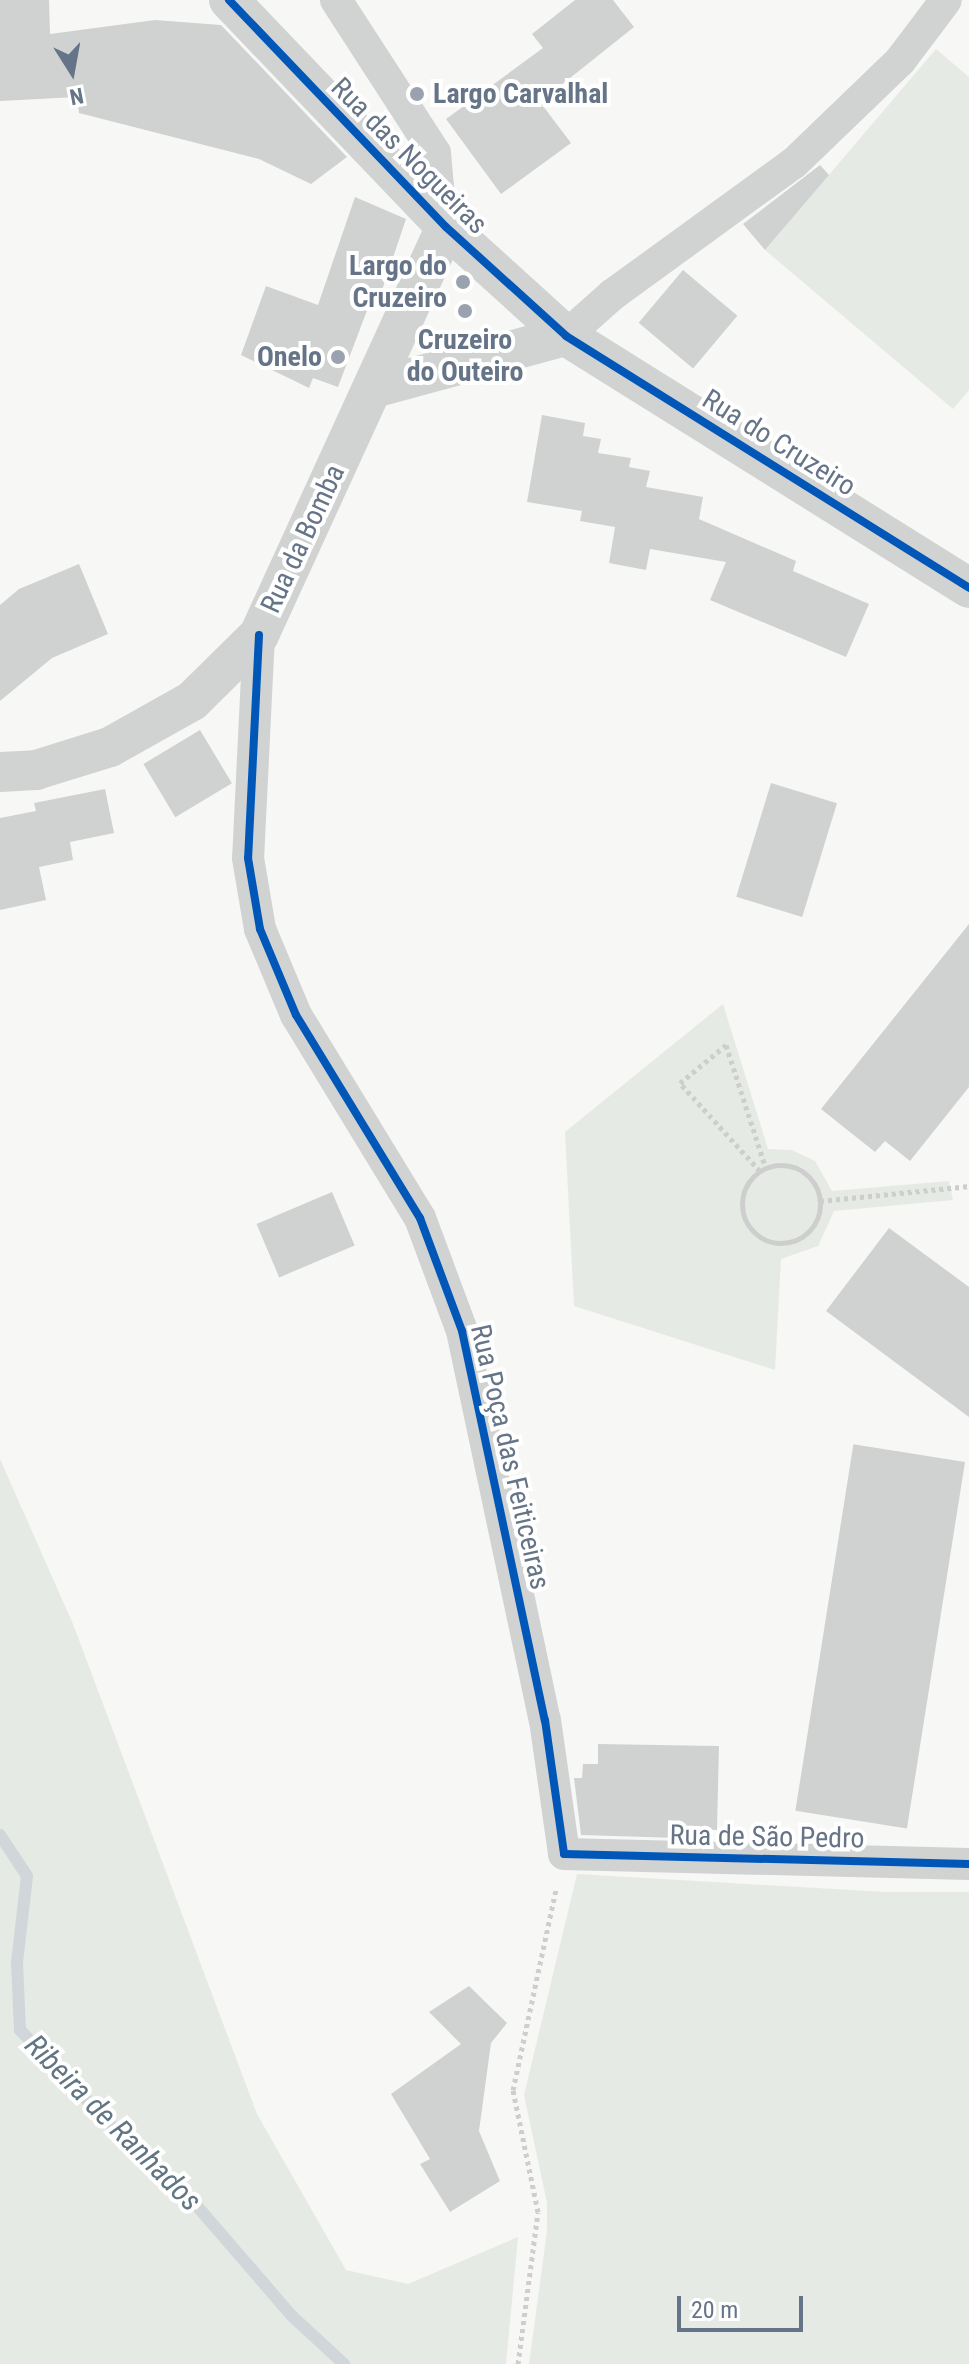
<!DOCTYPE html>
<html>
<head>
<meta charset="utf-8">
<style>
  body { margin:0 }
  #map { position:relative; width:969px; height:2364px; overflow:hidden; background:#f7f7f6; font-family:"Roboto Condensed",sans-serif }
  div>[style] { position:absolute }
  .green>* { inset:0; background:#e6eae4 }
  .stream>* { height:12px; margin:-6px; padding:0 6px; transform-origin:6px; border-radius:6px; background:#d0d6da }
  .building>* { inset:0; background:#d0d2d2; transform-origin:0 0 }
  .path>* { height:5px; margin-top:-2.5px; transform-origin:0; background:repeating-linear-gradient(90deg,#cececf 0 4px,transparent 0 8px) }
  .path>.ring { margin:-2.5px; padding:0; box-sizing:content-box; background:none; border:5px solid #cececf; border-radius:50% }
  .minor>* { height:32px; margin:-16px; padding:0 16px; transform-origin:16px; border-radius:16px; background:#d1d2d2 }
  .tertiary>* { height:40px; margin:-20px; padding:0 20px; transform-origin:20px; border-radius:20px; background:#d1d2d2 }
  .cycleway>* { height:8px; margin:-4px; padding:0 4px; transform-origin:4px; border-radius:4px; background:#0057b8 }
  .dots>* { width:22px; height:22px; translate:-50% -50%; box-sizing:border-box; border:4px solid #fff; border-radius:50% }
  span { translate:-50% -50%; white-space:nowrap; text-align:center; line-height:1.15; -webkit-text-stroke:8px #fff; paint-order:stroke }
  .poi-label { font-size:28px; color:#667487; font-weight:700 }
  .left { translate:0 -50%; text-align:left }
  .right { translate:-100% -50%; text-align:right }
  .street-label { font-size:28px; color:#667487 }
  .water-label { font-size:30px; color:#627583; font-style:italic }
  .north { position:absolute; left:32px; top:32px; width:80px; height:80px; -webkit-text-stroke:6px #fff; paint-order:stroke; rotate:169deg; font-size:22px; font-weight:700; line-height:32px; text-align:center; color:#667487 }
  .north::after { content:''; display:block; margin:auto; width:28px; height:36px; background:#667487; clip-path:polygon(50% 0,100% 100%,50% 72%,0 100%) }
  .scale { position:absolute; left:677px; top:2296px; width:126px; height:36px; box-sizing:border-box; border:4px solid #667487; border-top:0; padding-left:10px; font-size:24px; line-height:28px; white-space:nowrap; color:#667487; -webkit-text-stroke:6px #fff; paint-order:stroke }
</style>
</head>
<body>
<div id="map">
  <div class="green">
    <i style="clip-path:polygon(936px 49px,969px 77px,969px 390px,953px 409px,765px 250px)"></i>
    <i style="clip-path:polygon(723px 1004px,768px 1149px,792px 1150px,815px 1161px,832px 1191px,949px 1181px,953px 1200px,834px 1211px,818px 1246px,781px 1259px,775px 1370px,574px 1306px,565px 1132px)"></i>
    <i style="clip-path:polygon(0 1459px,73px 1624px,257px 2114px,346px 2270px,408px 2284px,518px 2237px,506px 2364px,0 2364px)"></i>
    <i style="clip-path:polygon(577px 1874px,885px 1892px,969px 1892px,969px 2364px,529px 2364px,547px 2231px,547px 2203px,524px 2095px)"></i>
  </div>
  <div class="stream">
    <i style="left:0;top:1835px;width:49px;rotate:56.6deg"></i>
    <i style="left:27px;top:1876px;width:87px;rotate:96.6deg"></i>
    <i style="left:17px;top:1962px;width:68px;rotate:87.5deg"></i>
    <i style="left:20px;top:2030px;width:177px;rotate:46.4deg"></i>
    <i style="left:142px;top:2158px;width:73px;rotate:41.1deg"></i>
    <i style="left:197px;top:2206px;width:145px;rotate:49.2deg"></i>
    <i style="left:292px;top:2316px;width:71px;rotate:42.7deg"></i>
  </div>
  <div class="building">
    <i style="clip-path:polygon(0 0,49px 0,50px 34px,155px 20px,221px 25px,347px 157px,311px 184px,259px 159px,79px 113px,77px 97px,0 101px)"></i>
    <i style="clip-path:polygon(575px 0,613px 0,634px 27px,540px 102px,571px 143px,501px 194px,446px 119px,543px 48px,532px 34px)"></i>
    <i style="clip-path:polygon(820px 165px,829px 175px,765px 250px,743px 224px)"></i>
    <i style="clip-path:polygon(355px 197px,406px 219px,378px 302px,371px 300px,338px 387px,313px 378px,309px 388px,241px 355px,266px 286px,318px 305px)"></i>
    <i style="left:683px;top:270px;width:71px;height:69px;rotate:40deg"></i>
    <i style="clip-path:polygon(542px 415px,585px 423px,583px 436px,601px 439px,598px 453px,631px 458px,629px 467px,650px 471px,646px 487px,703px 497px,699px 519px,796px 561px,793px 571px,869px 604px,846px 657px,710px 600px,726px 562px,650px 549px,646px 570px,609px 563px,615px 527px,580px 521px,582px 511px,527px 502px)"></i>
    <i style="clip-path:polygon(79px 564px,108px 634px,52px 658px,0 701px,0 605px,19px 589px)"></i>
    <i style="left:200px;top:730px;width:62px;height:66px;rotate:59deg"></i>
    <i style="left:771px;top:783px;width:69px;height:119px;rotate:17deg"></i>
    <i style="clip-path:polygon(105px 789px,114px 833px,70px 842px,73px 860px,39px 867px,46px 900px,0 910px,0 818px,36px 811px,34px 803px)"></i>
    <i style="clip-path:polygon(969px 924px,969px 1087px,910px 1161px,885px 1141px,875px 1152px,821px 1109px)"></i>
    <i style="left:332px;top:1192px;width:58px;height:82px;rotate:67deg"></i>
    <i style="clip-path:polygon(889px 1228px,969px 1287px,969px 1417px,826px 1311px)"></i>
    <i style="left:965px;top:1462px;width:371px;height:113px;rotate:99deg"></i>
    <i style="clip-path:polygon(598px 1744px,719px 1746px,717px 1830px,679px 1829px,678px 1838px,581px 1835px,574px 1778px,582px 1778px,583px 1764px,598px 1764px)"></i>
    <i style="clip-path:polygon(469px 1986px,507px 2023px,491px 2043px,479px 2131px,500px 2181px,450px 2212px,420px 2164px,430px 2159px,391px 2094px,461px 2044px,429px 2012px)"></i>
  </div>
  <div class="path">
    <i class="ring" style="left:742px;top:1165px;width:73px;height:73px"></i>
    <i style="left:760px;top:1171px;width:119px;rotate:-132.3deg"></i>
    <i style="left:680px;top:1083px;width:60px;rotate:-39.6deg"></i>
    <i style="left:726px;top:1045px;width:130px;rotate:72.1deg"></i>
    <i style="left:820px;top:1201px;width:150px;rotate:-5.7deg"></i>
    <i style="left:518px;top:2364px;width:153px;rotate:-82.5deg"></i>
    <i style="left:538px;top:2212px;width:125px;rotate:-101.6deg"></i>
    <i style="left:513px;top:2090px;width:205px;rotate:-77.9deg"></i>
  </div>
  <div class="minor">
    <i style="left:336px;top:0;width:182px;rotate:57.1deg"></i>
    <i style="left:435px;top:153px;width:33px;rotate:85deg"></i>
    <i style="left:438px;top:186px;width:22px;rotate:122deg"></i>
    <i style="left:566px;top:336px;width:62px;rotate:-41.7deg"></i>
    <i style="left:612px;top:295px;width:225px;rotate:-36deg"></i>
    <i style="left:794px;top:163px;width:147px;rotate:-43.9deg"></i>
    <i style="left:900px;top:61px;width:76px;rotate:-53deg"></i>
    <i style="left:259px;top:635px;width:223px;rotate:92.8deg"></i>
    <i style="left:248px;top:858px;width:72px;rotate:80.4deg"></i>
    <i style="left:260px;top:929px;width:93px;rotate:67.3deg"></i>
    <i style="left:296px;top:1015px;width:238px;rotate:58.6deg"></i>
    <i style="left:420px;top:1218px;width:121px;rotate:69.6deg"></i>
    <i style="left:462px;top:1331px;width:398px;rotate:78deg"></i>
    <i style="left:545px;top:1720px;width:135px;rotate:81.9deg"></i>
    <i style="left:564px;top:1854px;width:405px;rotate:1.4deg"></i>
  </div>
  <div class="tertiary">
    <i style="left:229px;top:0;width:314px;rotate:46.3deg"></i>
    <i style="left:446px;top:227px;width:162px;rotate:42.2deg"></i>
    <i style="left:566px;top:336px;width:475px;rotate:32deg"></i>
    <i style="left:374px;top:388px;width:199px;rotate:-15.2deg"></i>
    <i style="left:0;top:772px;width:36px;rotate:-3deg"></i>
    <i style="left:36px;top:770px;width:77px;rotate:-17.3deg"></i>
    <i style="left:110px;top:747px;width:94px;rotate:-29.3deg"></i>
    <i style="left:192px;top:701px;width:94px;rotate:-44.6deg"></i>
    <i style="left:259px;top:635px;width:449px;rotate:-65.4deg"></i>
  </div>
  <div class="cycleway">
    <i style="left:229px;top:0;width:314px;rotate:46.3deg"></i>
    <i style="left:446px;top:227px;width:162px;rotate:42.2deg"></i>
    <i style="left:566px;top:336px;width:475px;rotate:32deg"></i>
    <i style="left:259px;top:635px;width:223px;rotate:92.8deg"></i>
    <i style="left:248px;top:858px;width:72px;rotate:80.4deg"></i>
    <i style="left:260px;top:929px;width:93px;rotate:67.3deg"></i>
    <i style="left:296px;top:1015px;width:238px;rotate:58.6deg"></i>
    <i style="left:420px;top:1218px;width:121px;rotate:69.6deg"></i>
    <i style="left:462px;top:1331px;width:398px;rotate:78deg"></i>
    <i style="left:545px;top:1720px;width:135px;rotate:81.9deg"></i>
    <i style="left:564px;top:1854px;width:405px;rotate:1.4deg"></i>
  </div>
  <div class="dots">
    <i style="left:417px;top:94px;background:#99a2ae"></i>
    <i style="left:463px;top:282px;background:#99a2ae"></i>
    <i style="left:465px;top:311px;background:#99a2ae"></i>
    <i style="left:338px;top:357px;background:#99a2ae"></i>
  </div>
  <div class="poi-label">
    <span class="left" style="left:433px;top:94px">Largo Carvalhal</span>
    <span class="right" style="left:447px;top:282px">Largo do<br>Cruzeiro</span>
    <span style="left:465px;top:356px">Cruzeiro<br>do Outeiro</span>
    <span class="right" style="left:322px;top:357px">Onelo</span>
  </div>
  <div class="street-label">
    <span style="left:409px;top:156px;rotate:45deg">Rua das Nogueiras</span>
    <span style="left:779px;top:443px;rotate:32deg">Rua do Cruzeiro</span>
    <span style="left:303px;top:539px;rotate:-65deg">Rua da Bomba</span>
    <span style="left:510px;top:1457px;rotate:77deg">Rua Poça das Feiticeiras</span>
    <span style="left:767px;top:1837px;rotate:1deg">Rua de São Pedro</span>
  </div>
  <div class="water-label">
    <span style="left:113px;top:2123px;rotate:45deg">Ribeira de Ranhados</span>
  </div>
  <div class="north">N</div>
  <div class="scale">20 m</div>
</div>
</body>
</html>
